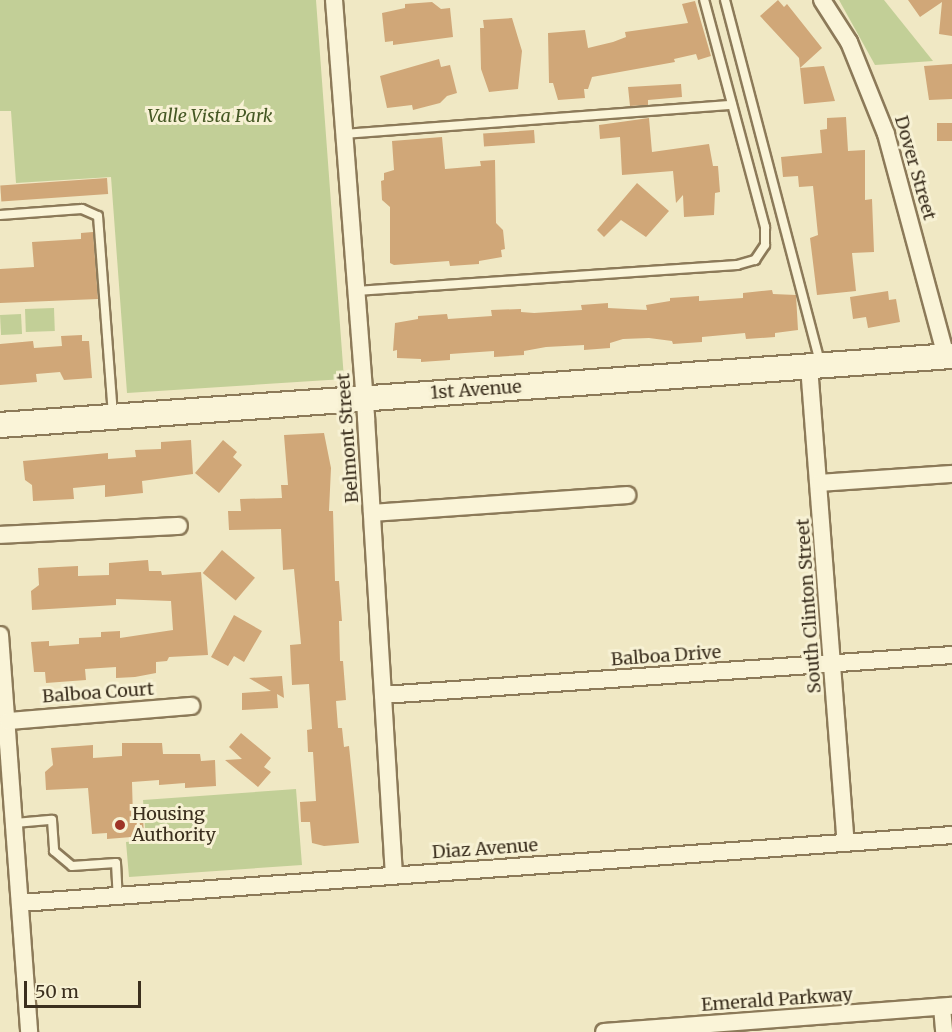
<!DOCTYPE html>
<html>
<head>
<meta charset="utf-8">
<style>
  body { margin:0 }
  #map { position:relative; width:952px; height:1032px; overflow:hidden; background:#f0e8c4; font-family:Merriweather,serif }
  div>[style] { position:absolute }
  .green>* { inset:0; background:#c2cf97; transform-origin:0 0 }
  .building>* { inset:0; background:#d0a778; transform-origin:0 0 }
  .roads { filter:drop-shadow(2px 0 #8c7a59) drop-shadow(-2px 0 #8c7a59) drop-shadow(0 2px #8c7a59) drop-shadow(0 -2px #8c7a59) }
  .lane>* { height:8px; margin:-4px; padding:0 4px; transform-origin:4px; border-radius:4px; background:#faf4d8 }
  .street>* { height:16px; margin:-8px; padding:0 8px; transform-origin:8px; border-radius:8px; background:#faf4d8 }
  .secondary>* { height:24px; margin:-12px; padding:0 12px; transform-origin:12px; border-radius:12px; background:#faf4d8 }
  .dots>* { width:16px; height:16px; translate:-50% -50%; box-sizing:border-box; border:3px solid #f7f1d4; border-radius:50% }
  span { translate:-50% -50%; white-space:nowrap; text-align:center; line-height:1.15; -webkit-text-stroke:6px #f7f1d4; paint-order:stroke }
  .park-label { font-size:18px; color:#455824; font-style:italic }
  .street-label { font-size:18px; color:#3b2f1e }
  .poi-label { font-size:18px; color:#3b2f1e }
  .left { translate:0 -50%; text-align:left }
  .scale { position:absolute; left:24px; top:981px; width:117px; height:27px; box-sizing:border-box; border:3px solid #3b2f1e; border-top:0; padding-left:8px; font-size:18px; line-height:21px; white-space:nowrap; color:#3b2f1e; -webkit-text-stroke:4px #f7f1d4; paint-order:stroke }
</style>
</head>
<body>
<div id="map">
  <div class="green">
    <i style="clip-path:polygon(0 0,316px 0,344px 379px,127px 393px,111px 177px,16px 183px,11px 111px,0 111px)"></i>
    <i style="clip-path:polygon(839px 0,884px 0,933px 61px,875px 65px)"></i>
    <i style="left:54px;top:308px;width:23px;height:29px;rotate:88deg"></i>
    <i style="left:21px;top:314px;width:20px;height:21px;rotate:87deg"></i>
    <i style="clip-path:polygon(296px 789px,302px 865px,129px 877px,126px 842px,146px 840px,143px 800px)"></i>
  </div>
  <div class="building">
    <i style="clip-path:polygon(778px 0,784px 7px,787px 4px,822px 48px,800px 68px,824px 66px,835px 101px,804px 104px,799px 58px,760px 16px)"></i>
    <i style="clip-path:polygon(908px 0,952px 0,952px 36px,939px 34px,942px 2px,920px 17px)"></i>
    <i style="clip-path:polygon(695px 1px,711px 56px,698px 60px,696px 54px,674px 59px,675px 62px,592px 77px,588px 89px,584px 89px,585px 98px,558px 100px,553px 83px,549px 83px,548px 33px,585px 30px,588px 48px,613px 42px,626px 37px,625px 32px,688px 23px,682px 4px)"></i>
    <i style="clip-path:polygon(432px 2px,441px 9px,450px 8px,453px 37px,393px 45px,393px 41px,385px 42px,382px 13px,405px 8px,405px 4px)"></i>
    <i style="clip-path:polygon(512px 18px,522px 51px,518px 89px,489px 92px,481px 69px,480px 28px,484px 28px,483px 20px)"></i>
    <i style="clip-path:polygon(439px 59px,441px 67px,450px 65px,457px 93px,447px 96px,440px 103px,413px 110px,412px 105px,387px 108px,380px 76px)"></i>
    <i style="clip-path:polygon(952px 64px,952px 99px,929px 100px,924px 66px)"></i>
    <i style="clip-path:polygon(681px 84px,682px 97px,648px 100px,648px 105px,630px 106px,628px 87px)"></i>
    <i style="clip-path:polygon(846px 117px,848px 151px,865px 150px,865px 200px,872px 199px,874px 252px,852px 253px,856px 291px,817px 295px,810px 238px,818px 235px,813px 186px,799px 187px,798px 176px,783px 177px,781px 157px,822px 153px,820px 130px,827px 129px,827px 118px)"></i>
    <i style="clip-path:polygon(649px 118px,652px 152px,709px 144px,713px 166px,718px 166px,720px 192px,715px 193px,714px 215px,684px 217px,683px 195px,676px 203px,673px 171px,622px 175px,620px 137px,600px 139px,599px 125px)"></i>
    <i style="left:952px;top:123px;width:18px;height:15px;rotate:90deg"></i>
    <i style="left:534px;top:130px;width:13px;height:51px;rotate:86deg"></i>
    <i style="clip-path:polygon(442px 137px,445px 169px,481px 166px,480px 161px,495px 160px,496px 223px,503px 230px,505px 249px,501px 250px,502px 257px,479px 261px,479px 264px,450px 266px,449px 261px,394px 265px,390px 263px,390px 207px,382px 200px,381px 181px,384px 180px,384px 173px,394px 170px,392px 141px)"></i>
    <i style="left:107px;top:178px;width:16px;height:107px;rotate:86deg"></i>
    <i style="clip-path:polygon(637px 183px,669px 211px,646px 237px,621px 220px,604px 237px,597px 230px)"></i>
    <i style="clip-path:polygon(93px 232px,98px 299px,0 303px,0 269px,34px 267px,32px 242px,81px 239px,81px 233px)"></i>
    <i style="clip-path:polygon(772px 290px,773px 294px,796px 295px,798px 330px,775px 333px,775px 337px,746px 339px,745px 333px,702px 337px,702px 342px,673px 344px,672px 341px,649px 338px,623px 339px,610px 343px,610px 348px,584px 350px,584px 345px,546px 347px,524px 351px,524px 355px,494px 357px,494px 351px,450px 354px,450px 360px,421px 362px,421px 359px,397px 358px,397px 350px,393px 351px,395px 323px,418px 319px,418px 316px,447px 314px,448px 319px,492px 316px,491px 310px,521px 309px,521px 312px,534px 313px,582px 310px,581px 305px,608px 303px,608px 308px,647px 310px,646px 305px,670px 301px,670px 298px,699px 296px,699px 301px,743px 298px,743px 293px)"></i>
    <i style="clip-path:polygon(888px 291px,889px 300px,896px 299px,900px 322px,868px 328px,866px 317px,853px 319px,850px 297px)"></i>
    <i style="clip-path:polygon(82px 335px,82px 341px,89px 341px,92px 378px,64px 380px,60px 372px,36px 374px,37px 382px,0 385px,0 344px,33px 341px,34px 348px,62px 346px,61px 336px)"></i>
    <i style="clip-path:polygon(324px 433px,331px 468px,329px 511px,333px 511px,335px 581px,339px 581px,342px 621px,339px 621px,340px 661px,343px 661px,346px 700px,336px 701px,338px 728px,342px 728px,344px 747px,349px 746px,359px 843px,324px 846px,312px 843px,310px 822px,301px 822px,300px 802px,316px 801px,313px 752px,308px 752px,307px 730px,312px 729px,309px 684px,292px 685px,290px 645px,301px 644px,294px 569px,283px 570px,281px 529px,229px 530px,228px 511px,241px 511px,240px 499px,282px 498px,281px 485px,288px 485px,284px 435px)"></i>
    <i style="clip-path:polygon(191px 440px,193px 474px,142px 481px,143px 493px,105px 497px,105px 485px,73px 488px,74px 499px,33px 501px,32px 485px,25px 480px,23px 461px,108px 453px,108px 459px,136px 457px,135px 450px,161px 449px,161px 442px)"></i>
    <i style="clip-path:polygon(223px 440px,237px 452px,233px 457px,242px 465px,219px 493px,195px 473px)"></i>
    <i style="left:222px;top:550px;width:43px;height:30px;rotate:40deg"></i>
    <i style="clip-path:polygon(148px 560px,149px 571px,161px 571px,162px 575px,201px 572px,208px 655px,169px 657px,167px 661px,156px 662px,156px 673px,135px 677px,116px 678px,116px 667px,85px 669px,86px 680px,46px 683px,45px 672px,34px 672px,31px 642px,49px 641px,49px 646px,79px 644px,79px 638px,101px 637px,101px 632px,120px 631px,120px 638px,173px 630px,171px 601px,116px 599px,116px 605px,32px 610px,31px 591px,39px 585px,38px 568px,78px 566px,78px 576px,109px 575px,109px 563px)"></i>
    <i style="clip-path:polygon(234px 615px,262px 631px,244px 662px,234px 656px,228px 666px,211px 657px)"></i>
    <i style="clip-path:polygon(282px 676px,284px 698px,277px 694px,278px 708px,242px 710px,242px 693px,271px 691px,249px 678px)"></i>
    <i style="clip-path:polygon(241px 733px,271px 758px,264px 767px,271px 772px,258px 787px,225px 760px,242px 759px,229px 747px)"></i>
    <i style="clip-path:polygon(122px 743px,162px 743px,163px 754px,200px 754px,201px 761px,215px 760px,216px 786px,185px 788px,185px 783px,159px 785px,159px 780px,132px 782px,133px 818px,143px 818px,144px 836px,107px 839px,107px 833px,92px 834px,88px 788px,46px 790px,45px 772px,53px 765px,51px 748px,93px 745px,93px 758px,122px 756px)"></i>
  </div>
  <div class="roads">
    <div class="lane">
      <i style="left:725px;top:0;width:374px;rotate:75.3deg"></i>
      <i style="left:344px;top:134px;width:389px;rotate:-4.3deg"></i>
      <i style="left:0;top:215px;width:82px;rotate:-4.2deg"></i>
      <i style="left:82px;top:209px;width:17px;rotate:24deg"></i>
      <i style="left:98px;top:216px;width:201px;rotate:85.7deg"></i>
      <i style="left:356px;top:291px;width:382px;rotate:-3.9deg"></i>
      <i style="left:737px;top:265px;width:19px;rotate:-16deg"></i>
      <i style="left:755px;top:260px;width:18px;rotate:-56deg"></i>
      <i style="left:765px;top:245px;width:18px;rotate:-90deg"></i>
      <i style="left:765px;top:227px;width:235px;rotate:-105deg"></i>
      <i style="left:15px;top:823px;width:37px;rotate:-5deg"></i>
      <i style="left:52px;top:820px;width:31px;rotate:86deg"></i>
      <i style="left:54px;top:851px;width:23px;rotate:40deg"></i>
      <i style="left:72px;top:866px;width:44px;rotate:-3.9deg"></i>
      <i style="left:116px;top:863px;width:33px;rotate:87deg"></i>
    </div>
    <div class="street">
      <i style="left:334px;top:0;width:419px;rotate:85.6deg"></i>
      <i style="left:366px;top:418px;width:458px;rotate:86.5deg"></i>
      <i style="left:822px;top:0;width:50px;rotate:57.3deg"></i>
      <i style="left:849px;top:42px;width:99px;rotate:68.1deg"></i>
      <i style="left:886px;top:134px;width:230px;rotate:74.9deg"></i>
      <i style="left:809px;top:366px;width:477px;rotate:85.6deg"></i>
      <i style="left:819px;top:483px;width:133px;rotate:-3.9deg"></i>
      <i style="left:372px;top:513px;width:256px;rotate:-4deg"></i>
      <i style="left:0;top:535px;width:179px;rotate:-2.9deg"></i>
      <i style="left:0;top:635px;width:398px;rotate:85.8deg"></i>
      <i style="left:383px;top:695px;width:570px;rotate:-4.02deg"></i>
      <i style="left:8px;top:721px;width:184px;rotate:-4.7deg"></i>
      <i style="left:20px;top:903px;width:934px;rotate:-4.17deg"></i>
      <i style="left:942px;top:1007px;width:25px;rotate:85deg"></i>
      <i style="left:604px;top:1032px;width:349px;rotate:-4.3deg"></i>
    </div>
    <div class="secondary">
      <i style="left:0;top:425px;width:954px;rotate:-4.15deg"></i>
    </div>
  </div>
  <div class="dots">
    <i style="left:120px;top:825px;background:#9e3326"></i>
  </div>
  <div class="park-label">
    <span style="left:210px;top:116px">Valle Vista Park</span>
  </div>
  <div class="street-label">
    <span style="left:915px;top:168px;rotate:74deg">Dover Street</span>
    <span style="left:476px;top:390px;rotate:-4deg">1st Avenue</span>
    <span style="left:348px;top:438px;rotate:-94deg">Belmont Street</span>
    <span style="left:809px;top:606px;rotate:-94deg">South Clinton Street</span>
    <span style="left:666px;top:656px;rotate:-4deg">Balboa Drive</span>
    <span style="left:98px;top:693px;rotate:-4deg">Balboa Court</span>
    <span style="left:485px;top:849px;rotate:-4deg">Diaz Avenue</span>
    <span style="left:777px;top:1000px;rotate:-4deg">Emerald Parkway</span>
  </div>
  <div class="poi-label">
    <span class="left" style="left:132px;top:825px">Housing<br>Authority</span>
  </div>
  <div class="scale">50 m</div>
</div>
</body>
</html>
